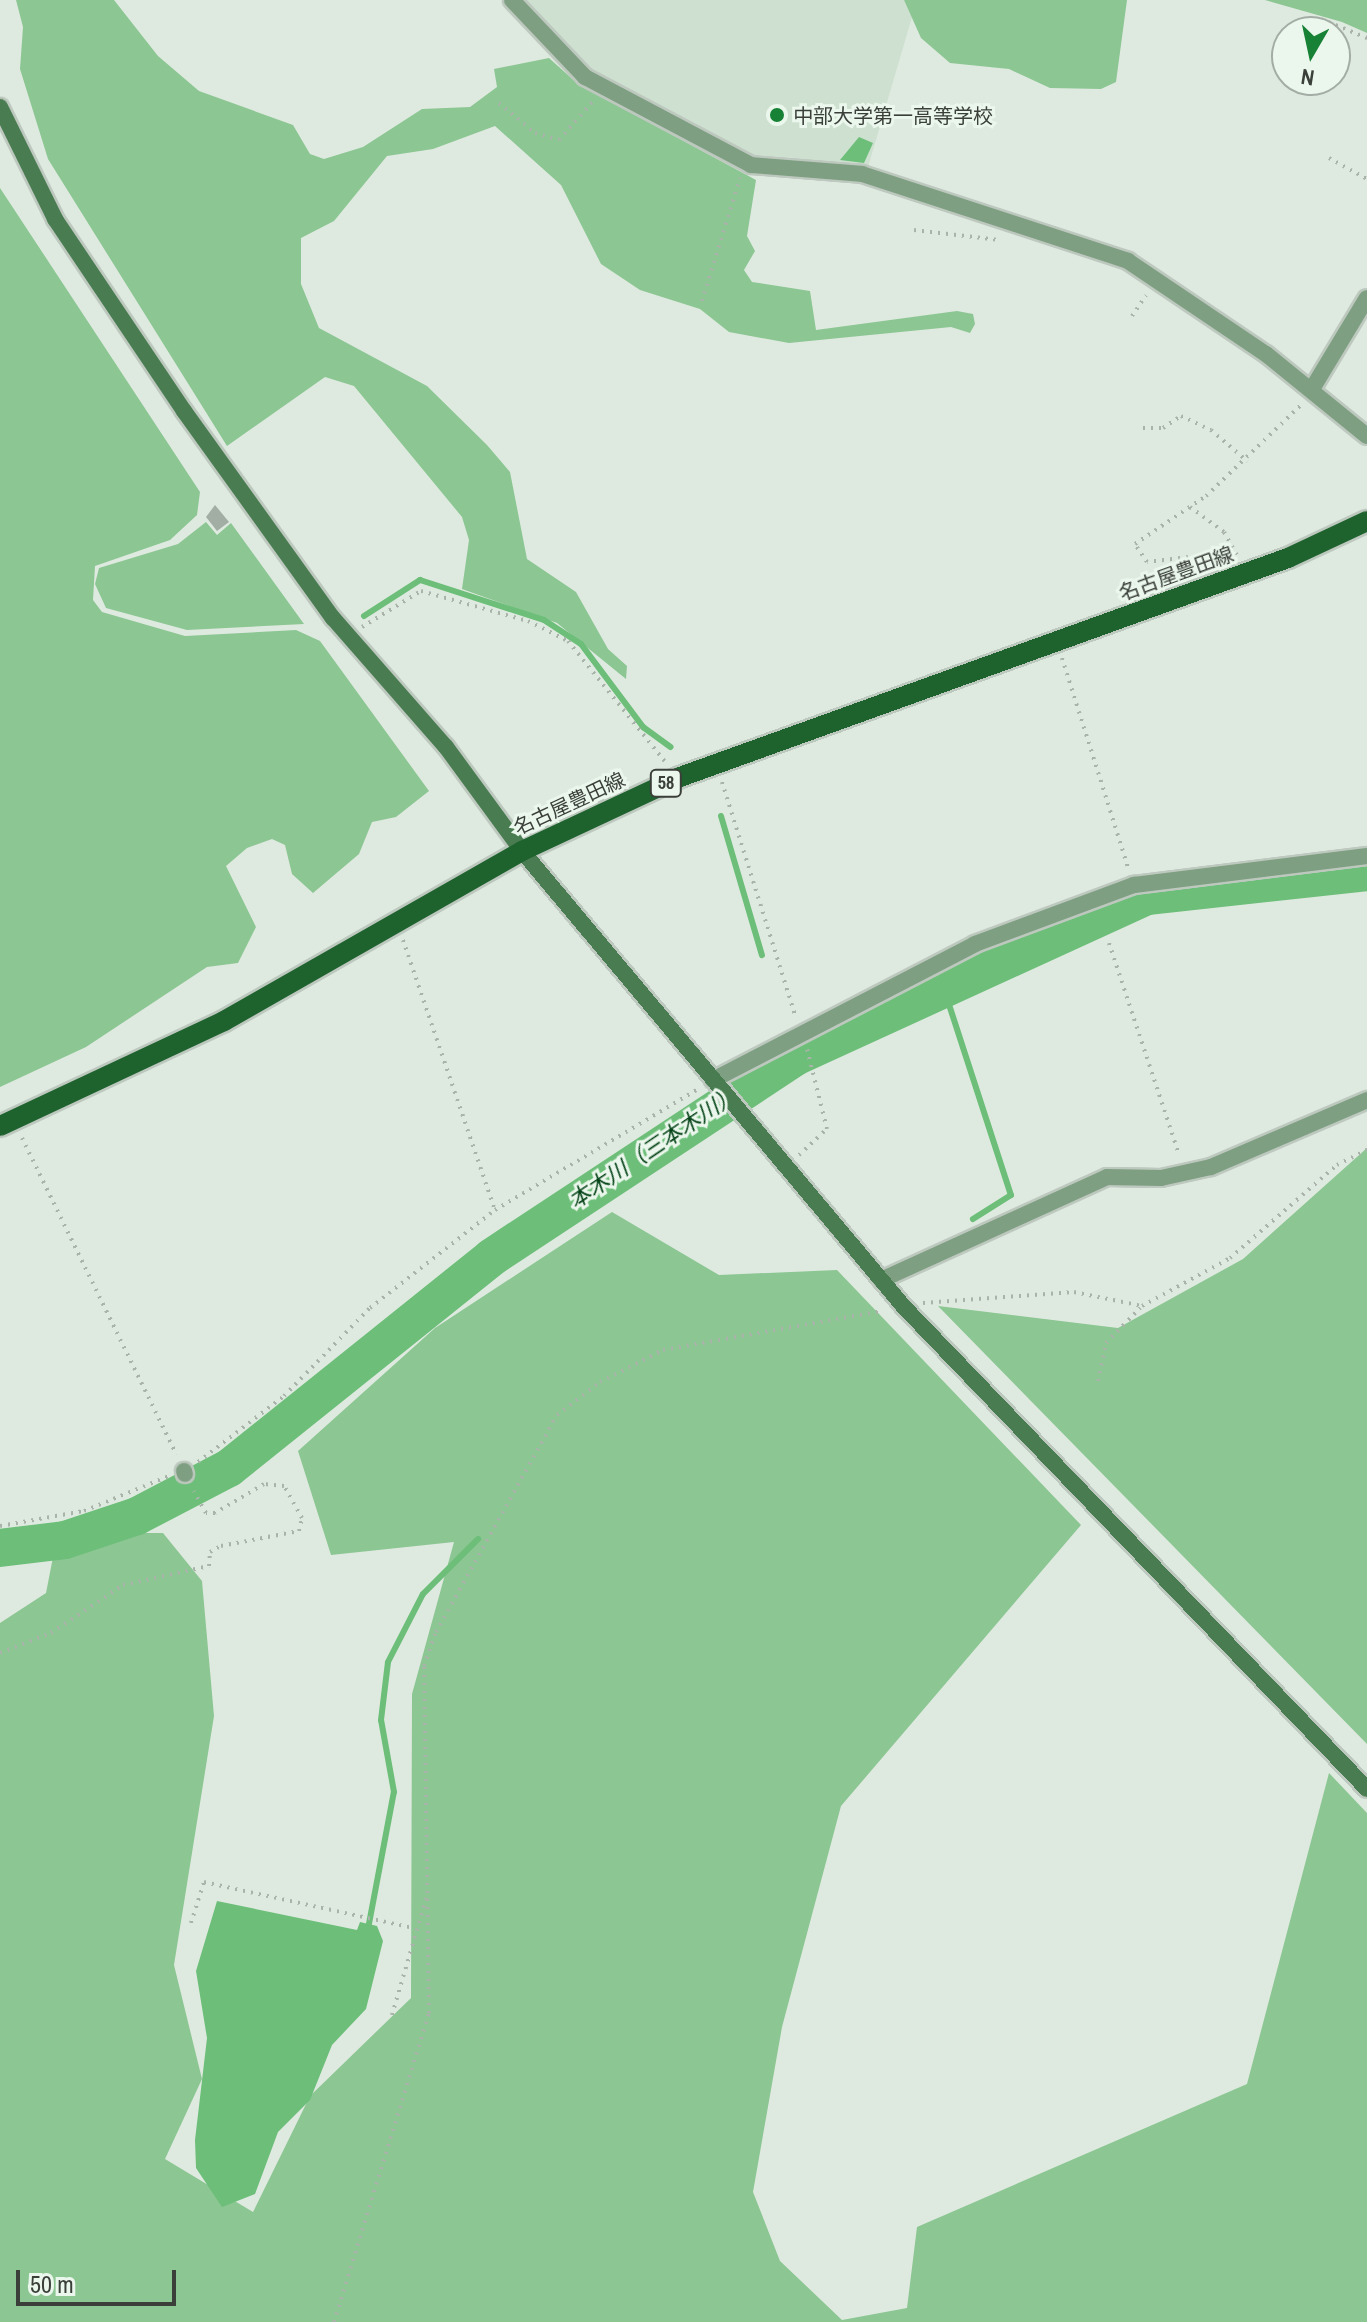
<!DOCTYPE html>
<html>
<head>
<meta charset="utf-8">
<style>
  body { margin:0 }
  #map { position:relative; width:1367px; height:2322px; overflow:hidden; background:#deeadf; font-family:"Archivo Narrow","Noto Sans JP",sans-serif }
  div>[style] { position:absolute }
  .built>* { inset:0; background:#cee0cf }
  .green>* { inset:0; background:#8cc693 }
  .water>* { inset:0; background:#6cbe79 }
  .stream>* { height:6px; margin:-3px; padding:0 3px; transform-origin:3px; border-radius:3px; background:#6cbe79 }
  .river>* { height:38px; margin:-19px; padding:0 19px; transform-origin:19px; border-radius:19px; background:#6cbe79 }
  .building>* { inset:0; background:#a2aea3 }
  .path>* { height:4px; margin-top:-2px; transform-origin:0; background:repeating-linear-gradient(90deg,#a9b3aa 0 2px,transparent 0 8px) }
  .roads { filter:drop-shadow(2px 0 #bdc8be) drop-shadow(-2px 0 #bdc8be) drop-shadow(0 2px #bdc8be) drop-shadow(0 -2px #bdc8be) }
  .street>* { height:16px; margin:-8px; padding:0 8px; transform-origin:8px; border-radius:8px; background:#7e9f81 }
  .secondary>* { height:16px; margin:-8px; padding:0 8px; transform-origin:8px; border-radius:8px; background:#497c51 }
  .primary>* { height:20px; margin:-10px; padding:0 10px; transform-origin:10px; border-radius:10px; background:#1e622e }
  .dots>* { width:22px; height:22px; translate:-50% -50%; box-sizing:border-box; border:4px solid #ebf7ec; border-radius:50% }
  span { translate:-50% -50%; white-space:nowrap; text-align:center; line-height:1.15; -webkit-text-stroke:6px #ebf7ec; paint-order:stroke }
  .shield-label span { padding:2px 6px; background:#ebf7ec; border:2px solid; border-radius:6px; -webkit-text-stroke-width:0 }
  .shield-label { font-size:18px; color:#3a3f3a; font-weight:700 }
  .poi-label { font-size:20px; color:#3a3f3a }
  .left { translate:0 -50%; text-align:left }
  .street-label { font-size:20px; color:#3a3f3a }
  .water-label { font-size:22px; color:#044317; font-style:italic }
  .north { position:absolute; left:1271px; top:16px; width:80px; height:80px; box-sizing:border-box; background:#ebf7ec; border:2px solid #a4ada5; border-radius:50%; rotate:189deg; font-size:22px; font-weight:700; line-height:32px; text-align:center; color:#3a3f3a }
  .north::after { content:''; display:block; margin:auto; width:28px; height:36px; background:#178136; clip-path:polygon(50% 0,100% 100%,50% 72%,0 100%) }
  .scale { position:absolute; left:16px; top:2270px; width:160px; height:36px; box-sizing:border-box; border:4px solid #3a3f3a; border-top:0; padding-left:10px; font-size:24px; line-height:28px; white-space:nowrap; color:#3a3f3a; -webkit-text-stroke:6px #ebf7ec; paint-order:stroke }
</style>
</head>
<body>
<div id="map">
  <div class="built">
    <i style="clip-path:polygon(524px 0,904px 0,912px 17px,868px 167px,750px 158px,594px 73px)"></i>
  </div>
  <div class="green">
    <i style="clip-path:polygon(16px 0,114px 0,158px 56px,199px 91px,293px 125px,310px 154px,324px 159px,363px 147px,422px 109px,470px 107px,497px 87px,494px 69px,549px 58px,578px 84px,756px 180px,747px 236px,755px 251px,744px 270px,752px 282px,810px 291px,816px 330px,957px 311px,973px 314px,975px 324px,970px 333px,951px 327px,789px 343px,729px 332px,700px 309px,640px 290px,601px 264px,561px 185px,495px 126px,433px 149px,387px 156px,334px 221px,301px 238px,301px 284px,319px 328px,427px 386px,487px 445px,510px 472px,527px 559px,576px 592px,608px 649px,627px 666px,626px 679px,557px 623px,462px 589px,469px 540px,462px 517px,354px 386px,325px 377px,227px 446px,48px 159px,20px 69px,23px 27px)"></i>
    <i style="clip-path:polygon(904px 0,1127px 0,1116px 82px,1101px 89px,1050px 88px,1009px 69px,950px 63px,921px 38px)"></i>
    <i style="clip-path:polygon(1265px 0,1367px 0,1367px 33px,1342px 22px)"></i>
    <i style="clip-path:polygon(0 188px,200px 492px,197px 515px,170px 540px,95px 566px,93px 600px,102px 612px,185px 636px,296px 630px,320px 641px,429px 791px,396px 817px,372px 822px,359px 854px,313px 893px,292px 874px,285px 845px,272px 839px,247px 848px,226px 866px,256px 927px,238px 963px,207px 967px,86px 1047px,0 1087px)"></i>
    <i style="clip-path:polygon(206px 522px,217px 535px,231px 523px,304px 624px,187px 630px,106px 608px,95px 584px,99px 568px,178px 544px)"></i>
    <i style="clip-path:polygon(1367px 1148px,1367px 1744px,938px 1306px,1118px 1328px,1243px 1259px)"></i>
    <i style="clip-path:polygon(612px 1212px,719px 1275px,837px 1270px,1081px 1525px,841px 1806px,782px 2027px,753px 2192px,780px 2261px,842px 2320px,907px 2308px,917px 2227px,1247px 2084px,1329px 1773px,1367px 1813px,1367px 2322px,0 2322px,0 1623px,46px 1593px,54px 1552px,126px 1533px,163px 1533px,202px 1581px,214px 1716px,174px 1965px,202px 2079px,165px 2159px,253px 2212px,310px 2096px,411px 1998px,412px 1694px,454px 1542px,331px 1555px,298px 1451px,435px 1328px)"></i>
  </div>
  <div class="water">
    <i style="clip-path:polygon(859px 137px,873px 143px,864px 163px,840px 160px)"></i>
    <i style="clip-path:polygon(217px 1901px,357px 1930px,360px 1922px,377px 1926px,383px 1941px,366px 2009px,332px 2045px,310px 2100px,278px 2132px,255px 2194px,222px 2207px,196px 2168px,195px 2140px,207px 2038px,196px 1971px)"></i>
  </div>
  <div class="stream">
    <i style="left:364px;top:616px;width:67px;rotate:-32.7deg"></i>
    <i style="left:420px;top:580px;width:130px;rotate:17.9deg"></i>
    <i style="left:544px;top:620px;width:44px;rotate:33deg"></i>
    <i style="left:581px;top:644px;width:104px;rotate:53.2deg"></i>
    <i style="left:643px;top:727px;width:34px;rotate:36deg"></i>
    <i style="left:721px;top:816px;width:145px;rotate:73.6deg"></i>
    <i style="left:943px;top:986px;width:220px;rotate:72deg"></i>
    <i style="left:1011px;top:1195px;width:45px;rotate:147.7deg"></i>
    <i style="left:368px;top:1929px;width:139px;rotate:-79.3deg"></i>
    <i style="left:394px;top:1792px;width:73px;rotate:-100.2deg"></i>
    <i style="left:381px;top:1720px;width:58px;rotate:-83.1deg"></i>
    <i style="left:388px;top:1662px;width:76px;rotate:-62.8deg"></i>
    <i style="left:423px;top:1594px;width:78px;rotate:-45deg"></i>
  </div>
  <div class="river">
    <i style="left:0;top:1548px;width:65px;rotate:-7deg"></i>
    <i style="left:65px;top:1540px;width:76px;rotate:-18.4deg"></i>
    <i style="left:137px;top:1516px;width:104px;rotate:-27.6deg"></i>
    <i style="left:229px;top:1468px;width:337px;rotate:-38.7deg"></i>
    <i style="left:492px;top:1257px;width:363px;rotate:-33.4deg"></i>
    <i style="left:795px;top:1057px;width:387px;rotate:-24.6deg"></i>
    <i style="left:1147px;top:896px;width:221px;rotate:-6.2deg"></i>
  </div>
  <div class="building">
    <i style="clip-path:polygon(215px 505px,229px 522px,217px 531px,206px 517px)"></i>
  </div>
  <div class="path">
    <i style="left:1321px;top:19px;width:50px;rotate:22.4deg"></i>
    <i style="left:499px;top:103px;width:47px;rotate:39.8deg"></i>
    <i style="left:535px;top:133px;width:25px;rotate:16deg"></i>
    <i style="left:559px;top:140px;width:52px;rotate:-48.9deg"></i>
    <i style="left:1329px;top:158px;width:43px;rotate:28.9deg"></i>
    <i style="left:914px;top:230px;width:86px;rotate:6.7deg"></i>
    <i style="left:702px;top:301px;width:129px;rotate:-72.8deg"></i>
    <i style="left:1132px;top:316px;width:25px;rotate:-56deg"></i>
    <i style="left:1143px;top:428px;width:20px"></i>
    <i style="left:1163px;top:428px;width:22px;rotate:-34deg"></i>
    <i style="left:1181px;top:416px;width:33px;rotate:25deg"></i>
    <i style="left:1211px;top:430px;width:48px;rotate:40.7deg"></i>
    <i style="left:1190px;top:507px;width:42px;rotate:36.3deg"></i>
    <i style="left:1224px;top:532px;width:26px;rotate:61deg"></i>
    <i style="left:1210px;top:564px;width:23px;rotate:-162deg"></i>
    <i style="left:1188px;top:557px;width:41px;rotate:173deg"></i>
    <i style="left:1147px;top:562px;width:22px;rotate:-124deg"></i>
    <i style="left:1135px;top:544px;width:86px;rotate:-34.1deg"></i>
    <i style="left:1206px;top:496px;width:133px;rotate:-43.8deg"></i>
    <i style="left:362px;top:627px;width:69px;rotate:-31.4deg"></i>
    <i style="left:421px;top:591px;width:111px;rotate:15.7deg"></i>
    <i style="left:528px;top:621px;width:45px;rotate:26.6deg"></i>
    <i style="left:568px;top:641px;width:156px;rotate:51.2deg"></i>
    <i style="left:1062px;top:658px;width:219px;rotate:72.5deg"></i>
    <i style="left:722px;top:782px;width:247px;rotate:72.6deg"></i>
    <i style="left:403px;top:940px;width:285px;rotate:71.2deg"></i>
    <i style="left:1109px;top:943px;width:223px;rotate:71.7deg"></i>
    <i style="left:22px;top:1138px;width:352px;rotate:64deg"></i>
    <i style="left:799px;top:1155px;width:38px;rotate:-43deg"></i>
    <i style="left:827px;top:1129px;width:82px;rotate:-104deg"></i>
    <i style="left:923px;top:1303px;width:151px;rotate:-4.2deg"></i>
    <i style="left:1074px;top:1292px;width:69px;rotate:11.6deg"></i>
    <i style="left:1142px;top:1306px;width:100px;rotate:-28.6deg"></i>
    <i style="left:1230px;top:1258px;width:142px;rotate:-41deg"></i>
    <i style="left:1337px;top:1165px;width:34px;rotate:-27deg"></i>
    <i style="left:1098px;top:1381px;width:39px;rotate:-78deg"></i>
    <i style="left:1106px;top:1343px;width:49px;rotate:-45.8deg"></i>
    <i style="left:198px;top:1462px;width:108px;rotate:-37.5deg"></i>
    <i style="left:284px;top:1396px;width:123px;rotate:-45.7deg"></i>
    <i style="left:370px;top:1308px;width:159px;rotate:-38.1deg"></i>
    <i style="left:495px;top:1210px;width:236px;rotate:-30.8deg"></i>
    <i style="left:0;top:1526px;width:85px;rotate:-10.1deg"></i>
    <i style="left:84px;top:1511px;width:92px;rotate:-22.4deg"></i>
    <i style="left:0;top:1653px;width:55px;rotate:-21.4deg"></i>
    <i style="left:51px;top:1633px;width:87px;rotate:-33.7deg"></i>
    <i style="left:123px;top:1585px;width:88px;rotate:-12.5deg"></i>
    <i style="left:209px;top:1566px;width:14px;rotate:-86deg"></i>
    <i style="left:210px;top:1552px;width:13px;rotate:-29deg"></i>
    <i style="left:221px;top:1546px;width:79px;rotate:-10.9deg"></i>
    <i style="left:299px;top:1531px;width:13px;rotate:-77deg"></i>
    <i style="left:302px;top:1518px;width:37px;rotate:-119deg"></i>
    <i style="left:284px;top:1486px;width:20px;rotate:-174deg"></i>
    <i style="left:264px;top:1484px;width:57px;rotate:149.4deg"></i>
    <i style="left:215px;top:1513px;width:9px;rotate:180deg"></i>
    <i style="left:206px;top:1513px;width:25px;rotate:-119deg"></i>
    <i style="left:191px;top:1923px;width:43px;rotate:-72.4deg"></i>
    <i style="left:204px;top:1882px;width:215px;rotate:12.4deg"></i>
    <i style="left:392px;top:2015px;width:125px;rotate:-73.7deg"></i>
    <i style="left:334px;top:2322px;width:323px;rotate:-72.9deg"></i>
    <i style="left:429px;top:2013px;width:347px;rotate:-90.8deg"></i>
    <i style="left:424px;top:1666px;width:36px;rotate:-71deg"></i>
    <i style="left:436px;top:1632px;width:248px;rotate:-60.9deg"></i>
    <i style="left:557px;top:1415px;width:54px;rotate:-37.5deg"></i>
    <i style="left:600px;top:1382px;width:71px;rotate:-26.9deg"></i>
    <i style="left:663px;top:1350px;width:223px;rotate:-10.1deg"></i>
  </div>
  <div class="roads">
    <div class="street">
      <i style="left:512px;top:0;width:106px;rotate:46.5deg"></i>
      <i style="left:585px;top:77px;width:188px;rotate:27.9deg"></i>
      <i style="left:751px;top:165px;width:111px;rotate:4.6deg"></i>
      <i style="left:862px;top:174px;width:280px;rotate:18.1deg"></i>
      <i style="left:1128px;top:261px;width:166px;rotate:34deg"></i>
      <i style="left:1266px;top:354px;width:130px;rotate:39.1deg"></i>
      <i style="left:1312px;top:389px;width:106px;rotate:-58.9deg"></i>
      <i style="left:713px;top:1080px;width:295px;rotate:-27.4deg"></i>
      <i style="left:975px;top:944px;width:170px;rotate:-20.4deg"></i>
      <i style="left:1134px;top:885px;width:235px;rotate:-7.1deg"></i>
      <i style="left:881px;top:1280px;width:248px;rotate:-24.5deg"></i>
      <i style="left:1107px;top:1177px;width:54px;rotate:1.1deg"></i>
      <i style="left:1161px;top:1178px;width:51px;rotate:-12.4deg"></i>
      <i style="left:1211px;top:1167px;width:170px;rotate:-23.2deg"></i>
      <i style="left:184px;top:1471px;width:3px;rotate:72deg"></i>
    </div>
    <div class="secondary">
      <i style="left:0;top:107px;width:125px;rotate:63.8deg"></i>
      <i style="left:55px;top:219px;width:231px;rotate:56.1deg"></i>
      <i style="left:184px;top:411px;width:255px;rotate:54.3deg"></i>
      <i style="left:333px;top:618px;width:171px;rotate:48.8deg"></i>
      <i style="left:446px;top:747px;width:129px;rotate:53.8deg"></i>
      <i style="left:522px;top:851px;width:595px;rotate:50.05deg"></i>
      <i style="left:904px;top:1307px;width:668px;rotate:46.15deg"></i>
    </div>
    <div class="primary">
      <i style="left:0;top:1126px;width:247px;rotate:-25.1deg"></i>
      <i style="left:224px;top:1021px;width:343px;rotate:-29.7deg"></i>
      <i style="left:522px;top:851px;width:174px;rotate:-25.1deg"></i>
      <i style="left:680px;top:777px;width:646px;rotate:-19.81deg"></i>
      <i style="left:1288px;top:558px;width:87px;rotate:-25.1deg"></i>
    </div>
  </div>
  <div class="dots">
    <i style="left:777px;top:115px;background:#178136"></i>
  </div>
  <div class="shield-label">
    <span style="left:666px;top:783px">58</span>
  </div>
  <div class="poi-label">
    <span class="left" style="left:793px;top:115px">中部大学第一高等学校</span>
  </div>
  <div class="street-label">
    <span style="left:1176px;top:573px;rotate:-20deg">名古屋豊田線</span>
    <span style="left:569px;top:803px;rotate:-25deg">名古屋豊田線</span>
  </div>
  <div class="water-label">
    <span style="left:653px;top:1148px;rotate:-34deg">本木川（三本木川）</span>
  </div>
  <div class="north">N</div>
  <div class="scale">50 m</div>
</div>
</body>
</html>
